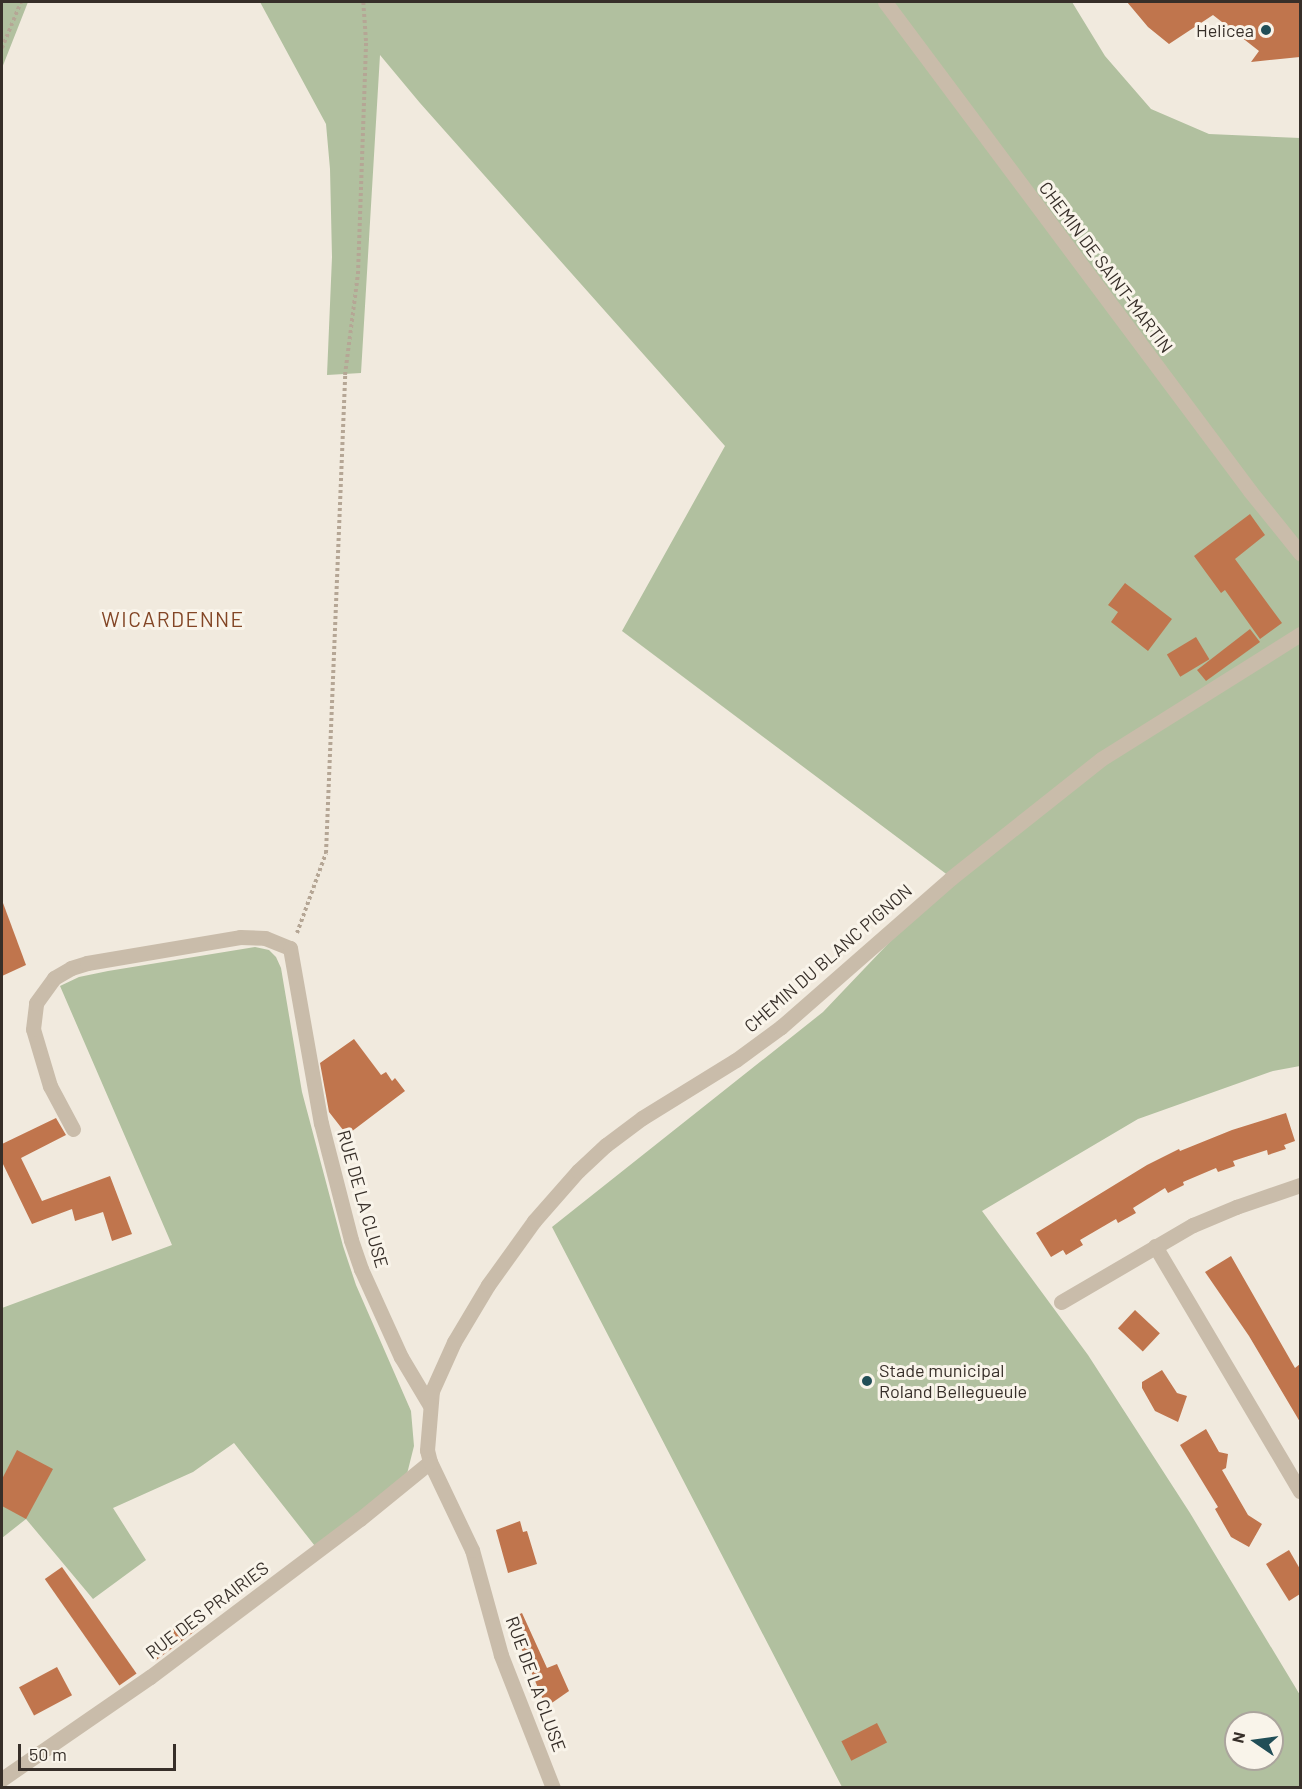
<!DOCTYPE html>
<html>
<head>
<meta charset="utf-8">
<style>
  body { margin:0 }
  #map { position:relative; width:1302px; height:1789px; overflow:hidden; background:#f1eade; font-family:Barlow,sans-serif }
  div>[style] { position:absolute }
  .green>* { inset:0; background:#b1c09f }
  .building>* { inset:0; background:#c0754d; transform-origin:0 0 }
  .path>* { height:4px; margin-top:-2px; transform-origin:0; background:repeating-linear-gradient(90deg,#b5a695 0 3px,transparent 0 6px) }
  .minor>* { height:15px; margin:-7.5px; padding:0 7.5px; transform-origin:7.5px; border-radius:7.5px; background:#c9bcaa }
  .dots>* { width:16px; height:16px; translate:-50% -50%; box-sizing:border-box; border:3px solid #f9f4ea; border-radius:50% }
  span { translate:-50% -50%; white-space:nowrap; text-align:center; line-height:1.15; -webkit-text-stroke:6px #f9f4ea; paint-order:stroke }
  .poi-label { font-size:18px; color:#372f29 }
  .right { translate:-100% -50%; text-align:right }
  .left { translate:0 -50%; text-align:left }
  .street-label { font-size:18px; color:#372f29 }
  .quarter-label { font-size:21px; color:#834626; letter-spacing:1.5px }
  .frame { position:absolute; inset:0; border:3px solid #372f29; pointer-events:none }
  .north { position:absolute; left:1224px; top:1711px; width:60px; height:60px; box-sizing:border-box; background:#f9f4ea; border:2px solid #aba59d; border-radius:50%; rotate:283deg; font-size:16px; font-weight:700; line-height:24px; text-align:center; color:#372f29 }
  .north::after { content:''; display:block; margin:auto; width:21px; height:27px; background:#214e57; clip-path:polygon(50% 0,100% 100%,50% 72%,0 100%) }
  .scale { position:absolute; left:18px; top:1744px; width:158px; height:27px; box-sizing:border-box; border:3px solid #372f29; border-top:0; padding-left:8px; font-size:18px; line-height:21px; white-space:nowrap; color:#372f29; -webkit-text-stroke:4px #f9f4ea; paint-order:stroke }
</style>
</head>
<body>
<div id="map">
  <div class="green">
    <i style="clip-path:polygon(2px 2px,28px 2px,2px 68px)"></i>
    <i style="clip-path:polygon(evenodd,260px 2px,1072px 2px,1105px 56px,1151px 109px,1209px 134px,1300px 138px,1300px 1066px,1273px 1071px,1138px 1119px,982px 1211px,1088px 1355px,1190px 1513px,1300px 1695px,1300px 1787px,842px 1787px,552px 1227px,823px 1012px,904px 927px,957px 882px,622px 631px,725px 446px,420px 103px,380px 55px,361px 373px,327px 375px,332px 257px,330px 169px,326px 124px,260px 2px,1236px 1723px,1272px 1723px,1272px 1759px,1236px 1759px,1236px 1723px)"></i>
    <i style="clip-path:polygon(255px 947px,269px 950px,276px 957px,281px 968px,302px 1092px,343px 1246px,356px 1285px,411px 1411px,414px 1446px,402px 1494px,322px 1555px,234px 1443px,193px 1472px,113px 1508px,146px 1560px,93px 1599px,26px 1519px,2px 1538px,2px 1308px,172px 1245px,60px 986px,79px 977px,108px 971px)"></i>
  </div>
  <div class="building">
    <i style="clip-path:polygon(1127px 2px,1300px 2px,1300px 57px,1251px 62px,1259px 51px,1213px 15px,1169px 44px,1148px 27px)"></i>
    <i style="clip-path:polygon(1250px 514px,1265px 535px,1235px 559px,1282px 623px,1260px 639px,1225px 590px,1221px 593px,1194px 556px)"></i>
    <i style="clip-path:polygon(1125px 583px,1172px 619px,1148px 651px,1111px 622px,1118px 612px,1108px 605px)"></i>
    <i style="clip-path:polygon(1250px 629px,1260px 642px,1206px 681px,1197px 670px)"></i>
    <i style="left:1196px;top:637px;width:26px;height:34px;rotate:59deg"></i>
    <i style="clip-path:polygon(3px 903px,26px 965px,2px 976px,2px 904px)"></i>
    <i style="clip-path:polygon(354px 1039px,381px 1075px,386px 1072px,392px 1081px,395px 1078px,405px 1091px,347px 1135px,329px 1112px,320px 1063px)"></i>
    <i style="clip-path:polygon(1286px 1113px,1295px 1141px,1284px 1145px,1286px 1149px,1268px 1155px,1267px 1150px,1233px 1161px,1235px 1166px,1218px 1172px,1216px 1168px,1183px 1182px,1184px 1185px,1168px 1193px,1165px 1188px,1133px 1208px,1136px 1213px,1118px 1223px,1116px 1219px,1080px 1240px,1083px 1245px,1066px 1255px,1063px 1250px,1051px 1257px,1036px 1233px,1147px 1165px,1179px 1149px,1180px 1151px,1232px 1130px)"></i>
    <i style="clip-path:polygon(56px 1118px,66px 1135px,21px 1158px,42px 1201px,110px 1176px,132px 1234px,112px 1241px,103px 1212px,75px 1221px,72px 1209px,32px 1224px,2px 1162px,2px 1144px)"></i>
    <i style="clip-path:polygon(1231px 1256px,1295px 1368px,1300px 1364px,1300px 1422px,1249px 1336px,1205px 1272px)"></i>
    <i style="left:1135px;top:1310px;width:34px;height:25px;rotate:43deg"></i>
    <i style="clip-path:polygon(1162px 1370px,1177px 1393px,1187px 1396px,1178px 1422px,1155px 1411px,1142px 1388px,1142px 1382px)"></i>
    <i style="clip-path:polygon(1206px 1429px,1219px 1452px,1228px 1454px,1226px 1468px,1222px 1470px,1248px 1515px,1262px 1524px,1249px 1547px,1231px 1537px,1215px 1509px,1218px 1507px,1180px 1445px)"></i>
    <i style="clip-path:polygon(17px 1450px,53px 1469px,26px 1519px,2px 1506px,2px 1479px)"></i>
    <i style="clip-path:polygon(520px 1521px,523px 1532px,527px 1531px,537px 1564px,508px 1573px,496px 1530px)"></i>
    <i style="clip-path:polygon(1289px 1550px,1300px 1569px,1300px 1594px,1289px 1601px,1266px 1564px)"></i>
    <i style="left:62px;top:1567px;width:130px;height:21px;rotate:55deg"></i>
    <i style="clip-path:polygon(522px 1613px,547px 1668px,557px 1664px,569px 1691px,546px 1707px,509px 1619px)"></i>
    <i style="left:190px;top:1616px;width:15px;height:55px;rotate:53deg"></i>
    <i style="left:57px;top:1667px;width:32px;height:43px;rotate:62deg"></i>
    <i style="left:877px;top:1723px;width:22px;height:40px;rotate:63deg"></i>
  </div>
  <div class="path">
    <i style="left:2px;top:48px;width:50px;rotate:-67.6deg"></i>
    <i style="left:297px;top:933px;width:85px;rotate:-70.1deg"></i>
    <i style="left:326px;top:853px;width:478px;rotate:-87.7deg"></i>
    <i style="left:345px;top:375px;width:102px;rotate:-82.7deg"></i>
    <i style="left:358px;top:274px;width:233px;rotate:-88deg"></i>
    <i style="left:366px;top:41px;width:39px;rotate:-94deg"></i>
  </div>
  <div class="minor">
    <i style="left:885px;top:2px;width:610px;rotate:53.26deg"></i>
    <i style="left:1250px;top:491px;width:80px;rotate:51.1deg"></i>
    <i style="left:73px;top:1129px;width:49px;rotate:-118.1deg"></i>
    <i style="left:50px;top:1086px;width:59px;rotate:-106.6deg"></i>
    <i style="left:33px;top:1029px;width:26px;rotate:-83deg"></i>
    <i style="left:36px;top:1003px;width:31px;rotate:-54deg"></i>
    <i style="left:54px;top:978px;width:20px;rotate:-30deg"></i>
    <i style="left:71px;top:968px;width:17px;rotate:-17deg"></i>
    <i style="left:87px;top:963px;width:155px;rotate:-9.6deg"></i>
    <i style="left:240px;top:937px;width:25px;rotate:2deg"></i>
    <i style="left:265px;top:938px;width:27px;rotate:22deg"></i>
    <i style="left:290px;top:948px;width:178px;rotate:80deg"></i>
    <i style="left:321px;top:1123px;width:121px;rotate:75.6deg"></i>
    <i style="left:351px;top:1240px;width:31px;rotate:71deg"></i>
    <i style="left:361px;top:1269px;width:97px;rotate:65.6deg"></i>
    <i style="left:401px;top:1357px;width:55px;rotate:59.2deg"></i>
    <i style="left:1155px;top:1246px;width:285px;rotate:59.4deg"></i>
    <i style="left:1061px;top:1302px;width:153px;rotate:-30.3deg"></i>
    <i style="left:1193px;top:1225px;width:47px;rotate:-22.7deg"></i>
    <i style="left:1236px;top:1207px;width:68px;rotate:-19deg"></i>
    <i style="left:2px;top:1779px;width:180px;rotate:-34.6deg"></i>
    <i style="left:150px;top:1677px;width:263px;rotate:-37deg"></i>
    <i style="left:360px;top:1519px;width:90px;rotate:-39.2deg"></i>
    <i style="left:553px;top:1788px;width:143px;rotate:-111.4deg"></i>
    <i style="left:501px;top:1655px;width:109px;rotate:-105.4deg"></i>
    <i style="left:472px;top:1550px;width:98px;rotate:-115.5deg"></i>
    <i style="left:430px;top:1462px;width:12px;rotate:-104deg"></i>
    <i style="left:427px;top:1450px;width:59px;rotate:-85.2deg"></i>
    <i style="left:432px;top:1391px;width:54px;rotate:-65.8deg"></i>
    <i style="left:454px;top:1342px;width:66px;rotate:-59.2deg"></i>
    <i style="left:488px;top:1285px;width:79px;rotate:-54.3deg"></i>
    <i style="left:534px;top:1221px;width:67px;rotate:-48.7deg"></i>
    <i style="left:578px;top:1171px;width:38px;rotate:-43deg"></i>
    <i style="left:606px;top:1145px;width:45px;rotate:-36.9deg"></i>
    <i style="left:642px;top:1118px;width:110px;rotate:-31.7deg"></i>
    <i style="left:736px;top:1060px;width:56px;rotate:-36.3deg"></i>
    <i style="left:781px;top:1027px;width:226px;rotate:-41.2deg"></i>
    <i style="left:951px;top:878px;width:191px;rotate:-38.4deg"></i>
    <i style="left:1101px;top:759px;width:235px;rotate:-32.1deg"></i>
  </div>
  <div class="dots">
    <i style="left:1266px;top:30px;background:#214e57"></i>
    <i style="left:867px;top:1381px;background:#214e57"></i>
  </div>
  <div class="poi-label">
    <span class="right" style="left:1254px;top:30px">Helicea</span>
    <span class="left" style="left:879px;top:1381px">Stade municipal<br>Roland Bellegueule</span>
  </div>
  <div class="street-label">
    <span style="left:1106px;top:267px;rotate:53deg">CHEMIN DE SAINT-MARTIN</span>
    <span style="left:828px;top:958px;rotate:-41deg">CHEMIN DU BLANC PIGNON</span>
    <span style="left:363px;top:1199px;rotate:74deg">RUE DE LA CLUSE</span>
    <span style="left:207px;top:1610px;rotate:-37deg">RUE DES PRAIRIES</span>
    <span style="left:536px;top:1684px;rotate:70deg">RUE DE LA CLUSE</span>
  </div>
  <div class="quarter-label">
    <span style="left:173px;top:619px">WICARDENNE</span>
  </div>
  <div class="frame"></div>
  <div class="north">N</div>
  <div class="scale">50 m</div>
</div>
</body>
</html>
